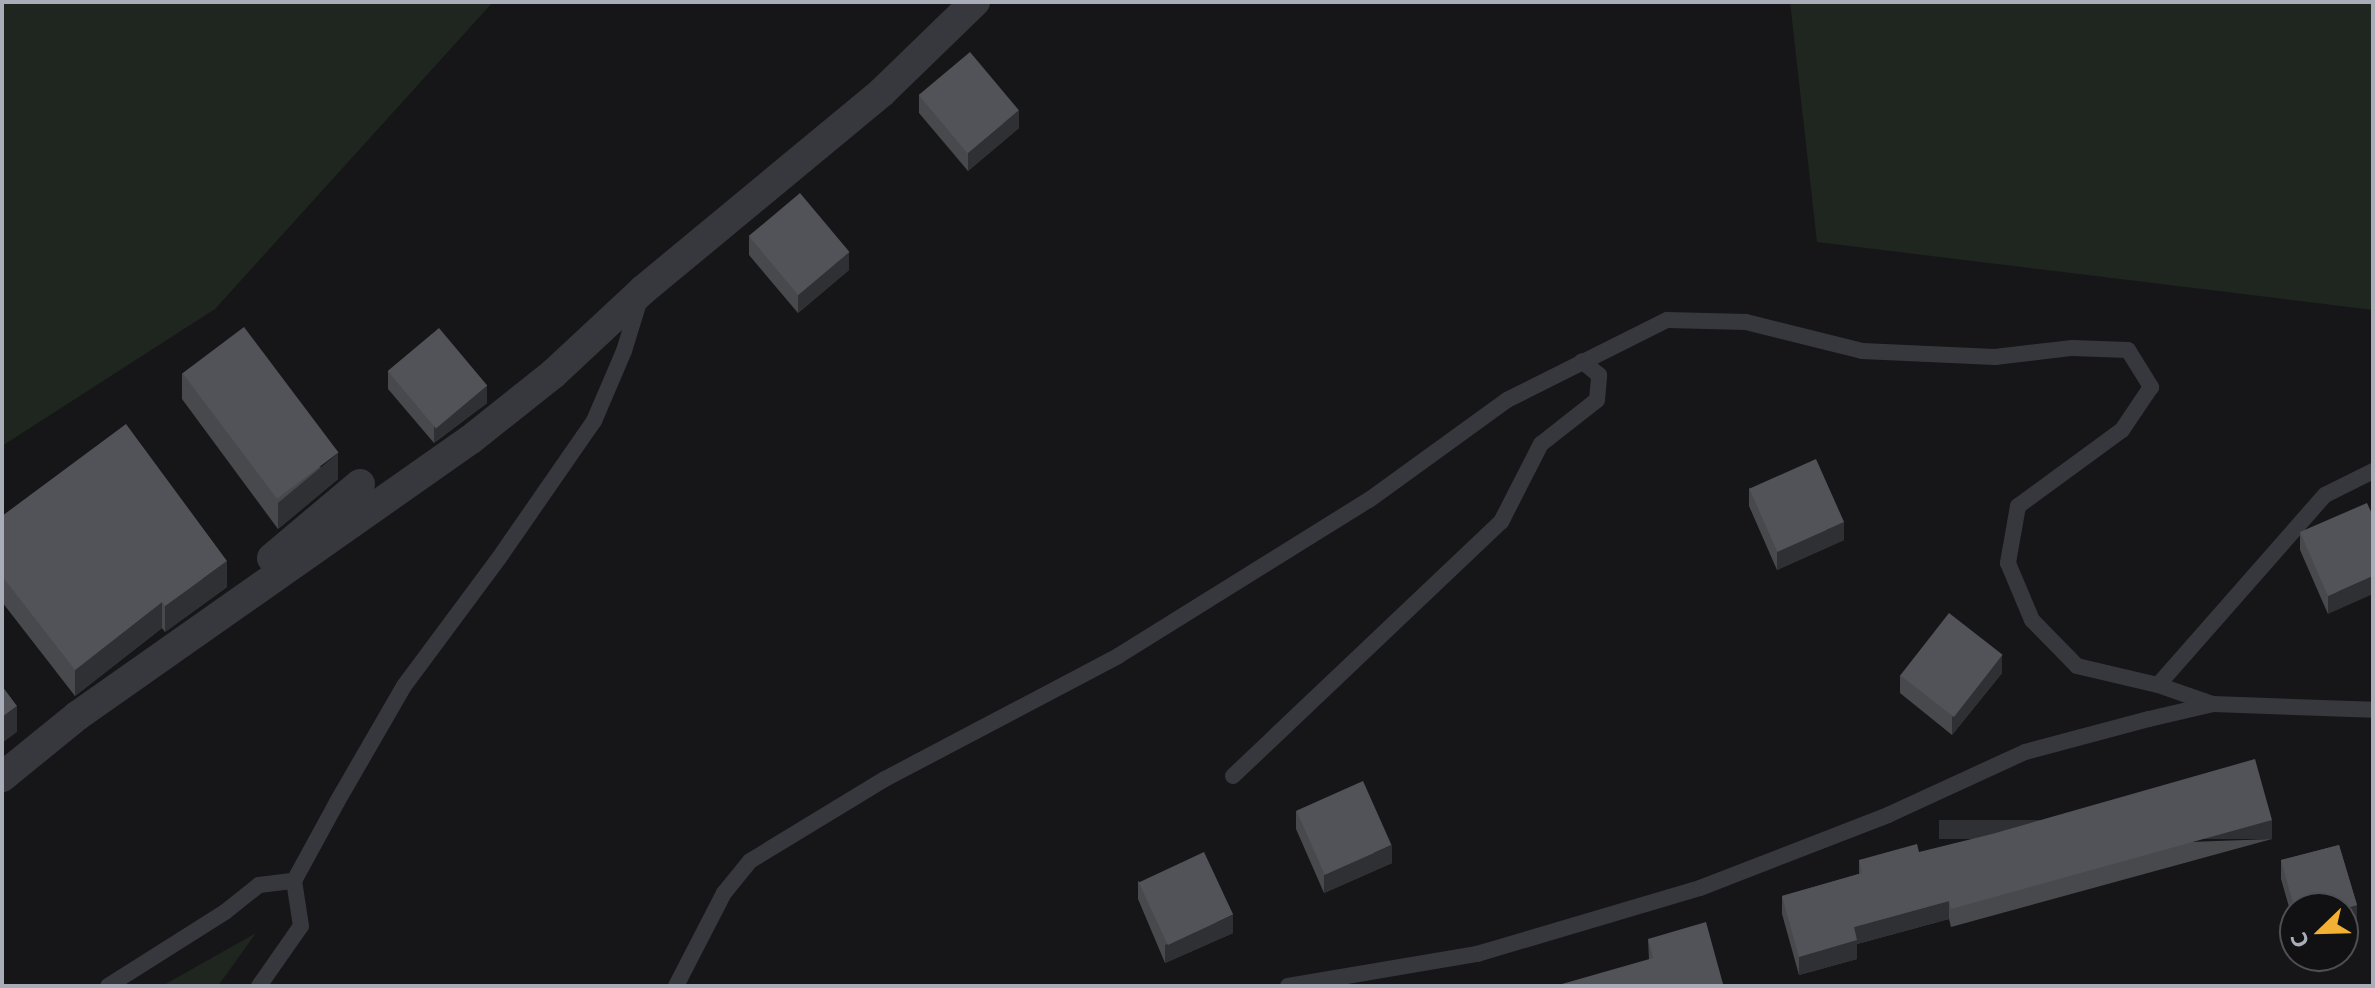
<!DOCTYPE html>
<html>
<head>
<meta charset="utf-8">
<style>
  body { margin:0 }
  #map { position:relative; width:2375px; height:988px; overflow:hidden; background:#161618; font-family:"Noto Sans",sans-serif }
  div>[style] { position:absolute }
  .green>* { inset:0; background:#1e261f }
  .service>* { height:16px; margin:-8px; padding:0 8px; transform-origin:8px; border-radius:8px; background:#37383d }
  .minor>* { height:30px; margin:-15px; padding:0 15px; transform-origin:15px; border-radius:15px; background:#37383d }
  .wall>* { inset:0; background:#47494d }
  .shaded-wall>* { inset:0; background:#2f3033; transform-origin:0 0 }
  .building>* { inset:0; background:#525359; transform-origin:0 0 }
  span { translate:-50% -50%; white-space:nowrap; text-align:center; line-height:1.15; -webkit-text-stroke:8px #111113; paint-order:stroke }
  .frame { position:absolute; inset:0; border:4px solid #a8adb8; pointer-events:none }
  .north { position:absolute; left:2279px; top:892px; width:80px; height:80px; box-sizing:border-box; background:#111113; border:2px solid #4d4f55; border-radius:50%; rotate:247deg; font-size:22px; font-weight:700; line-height:32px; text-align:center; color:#a8adb8 }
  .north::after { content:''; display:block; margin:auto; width:28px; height:36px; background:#f2b134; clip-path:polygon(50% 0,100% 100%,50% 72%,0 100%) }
</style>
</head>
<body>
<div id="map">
  <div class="green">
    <i style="clip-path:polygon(2px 2px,493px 2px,215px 309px,2px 446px)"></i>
    <i style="clip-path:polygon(1790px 2px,2373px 2px,2373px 310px,1817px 242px)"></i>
    <i style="clip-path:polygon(256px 933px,218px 986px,162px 986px)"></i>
  </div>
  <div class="service">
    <i style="left:2158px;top:685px;width:253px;rotate:-48.7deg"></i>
    <i style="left:2325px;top:495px;width:54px;rotate:-26.6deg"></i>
    <i style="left:1233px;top:776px;width:369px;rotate:-43.5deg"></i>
    <i style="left:1501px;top:522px;width:88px;rotate:-62.9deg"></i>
    <i style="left:1541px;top:444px;width:71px;rotate:-38.2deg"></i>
    <i style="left:1597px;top:400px;width:25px;rotate:-85deg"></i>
    <i style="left:1599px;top:375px;width:22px;rotate:-141deg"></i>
    <i style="left:108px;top:986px;width:138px;rotate:-32.3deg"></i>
    <i style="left:225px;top:912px;width:43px;rotate:-38.5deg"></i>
    <i style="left:259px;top:885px;width:35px;rotate:-7deg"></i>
    <i style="left:259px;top:986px;width:73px;rotate:-55deg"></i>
    <i style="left:301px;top:926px;width:46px;rotate:-98.8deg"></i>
    <i style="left:294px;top:881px;width:90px;rotate:-61.4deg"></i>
    <i style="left:337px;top:802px;width:134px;rotate:-60deg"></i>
    <i style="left:404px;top:686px;width:159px;rotate:-53.4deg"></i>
    <i style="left:499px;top:558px;width:167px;rotate:-55.3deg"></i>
    <i style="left:594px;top:421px;width:76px;rotate:-66.8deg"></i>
    <i style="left:624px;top:351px;width:54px;rotate:-72.9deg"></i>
    <i style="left:676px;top:986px;width:105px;rotate:-62.7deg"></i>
    <i style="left:724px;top:893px;width:41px;rotate:-50.9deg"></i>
    <i style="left:750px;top:861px;width:158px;rotate:-31.3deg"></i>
    <i style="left:885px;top:779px;width:263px;rotate:-27.8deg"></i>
    <i style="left:1118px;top:656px;width:296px;rotate:-31.9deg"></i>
    <i style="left:1369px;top:500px;width:170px;rotate:-35.9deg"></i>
    <i style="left:1507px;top:400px;width:179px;rotate:-26.6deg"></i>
    <i style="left:1667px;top:320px;width:79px;rotate:1.5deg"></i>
    <i style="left:1746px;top:322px;width:120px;rotate:14deg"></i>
    <i style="left:1862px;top:351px;width:133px;rotate:2.6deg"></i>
    <i style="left:1995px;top:357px;width:78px;rotate:-6.7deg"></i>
    <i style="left:2072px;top:348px;width:56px;rotate:2deg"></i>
    <i style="left:2128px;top:350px;width:44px;rotate:58.1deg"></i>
    <i style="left:2151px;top:387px;width:52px;rotate:124deg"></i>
    <i style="left:2122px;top:430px;width:129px;rotate:143.8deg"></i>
    <i style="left:2018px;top:506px;width:58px;rotate:100deg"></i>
    <i style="left:2008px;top:563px;width:62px;rotate:67.2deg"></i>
    <i style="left:2032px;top:620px;width:64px;rotate:45.6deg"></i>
    <i style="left:2077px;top:666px;width:83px;rotate:13.2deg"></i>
    <i style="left:2158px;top:685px;width:58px;rotate:19.1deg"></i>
    <i style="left:1288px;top:986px;width:192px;rotate:-9.6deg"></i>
    <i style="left:1477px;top:954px;width:233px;rotate:-16.5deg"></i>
    <i style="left:1700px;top:888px;width:202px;rotate:-21.2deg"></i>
    <i style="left:1888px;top:815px;width:151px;rotate:-24.7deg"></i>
    <i style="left:2025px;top:752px;width:128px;rotate:-14.9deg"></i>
    <i style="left:2149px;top:719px;width:66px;rotate:-13.2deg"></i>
    <i style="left:2213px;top:704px;width:160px;rotate:2.1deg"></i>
  </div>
  <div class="minor">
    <i style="left:272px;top:558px;width:115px;rotate:-40.1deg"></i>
    <i style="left:2px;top:777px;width:97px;rotate:-39.1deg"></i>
    <i style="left:77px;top:716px;width:480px;rotate:-35.1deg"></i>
    <i style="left:470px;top:440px;width:106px;rotate:-38.5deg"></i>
    <i style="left:553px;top:374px;width:123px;rotate:-43deg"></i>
    <i style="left:643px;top:290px;width:309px;rotate:-39.6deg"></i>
    <i style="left:881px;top:93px;width:131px;rotate:-44.1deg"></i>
  </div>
  <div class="wall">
    <i style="clip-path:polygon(919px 95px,1019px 128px,968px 171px,919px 113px)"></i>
    <i style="clip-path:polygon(749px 237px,849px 270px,798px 313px,749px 255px)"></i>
    <i style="clip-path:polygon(388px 371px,487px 403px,434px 443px,388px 389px)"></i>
    <i style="clip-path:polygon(182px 373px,338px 479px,278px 529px,182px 399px)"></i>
    <i style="clip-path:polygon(1749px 488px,1844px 540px,1777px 570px,1749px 506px)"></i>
    <i style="clip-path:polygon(2px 516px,227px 587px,165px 632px,162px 628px,75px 696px,2px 602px)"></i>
    <i style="clip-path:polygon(2373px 516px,2328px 614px,2300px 550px,2300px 532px)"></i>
    <i style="clip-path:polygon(2002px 673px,1952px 735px,1900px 693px,1900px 675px)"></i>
    <i style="clip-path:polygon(1296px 811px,1392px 863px,1324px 893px,1296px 829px)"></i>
    <i style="clip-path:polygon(2272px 839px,1951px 927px,1949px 919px,1857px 944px,1857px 959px,1799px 975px,1782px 914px,1782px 896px,1859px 874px,1859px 860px,1919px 852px)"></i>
    <i style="clip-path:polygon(2339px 845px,2357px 905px,2357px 923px,2343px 927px,2343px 908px,2295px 908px,2295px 928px,2281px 879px,2281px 860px)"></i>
    <i style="clip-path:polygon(1138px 881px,1233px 933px,1165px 963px,1138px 899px)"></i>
    <i style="clip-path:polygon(1648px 939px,1723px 986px,1649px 959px)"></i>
  </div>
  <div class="shaded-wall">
    <i style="clip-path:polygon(1019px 110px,1019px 128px,968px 171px,968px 153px)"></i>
    <i style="clip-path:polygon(849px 252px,849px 270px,798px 313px,798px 295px)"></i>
    <i style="clip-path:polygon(487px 385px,487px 403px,434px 443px,434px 425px)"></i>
    <i style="clip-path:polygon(338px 453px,338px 479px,278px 529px,278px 503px)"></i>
    <i style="clip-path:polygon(1844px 522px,1844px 540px,1777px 570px,1777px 552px)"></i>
    <i style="clip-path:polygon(227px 561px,227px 587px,165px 632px,165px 606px)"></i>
    <i style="clip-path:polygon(2373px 576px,2373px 594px,2328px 614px,2328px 596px)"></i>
    <i style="clip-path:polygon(162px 602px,162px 628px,75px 696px,75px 670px)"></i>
    <i style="clip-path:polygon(2002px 655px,2002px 673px,1952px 735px,1952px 717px)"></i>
    <i style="clip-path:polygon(17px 706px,17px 732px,2px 743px,2px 717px)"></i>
    <i style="left:2272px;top:820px;width:19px;height:333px;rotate:90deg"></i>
    <i style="clip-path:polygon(1392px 845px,1392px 863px,1324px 893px,1324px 875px)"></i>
    <i style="clip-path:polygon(1949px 901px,1949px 919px,1857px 944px,1857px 959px,1799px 975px,1799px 957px,1854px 927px)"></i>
    <i style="clip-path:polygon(2357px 905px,2357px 923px,2343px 927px,2343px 909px)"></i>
    <i style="clip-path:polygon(1233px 915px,1233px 933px,1165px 963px,1165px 945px)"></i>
  </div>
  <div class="building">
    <i style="left:970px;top:52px;width:76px;height:67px;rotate:50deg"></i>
    <i style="left:800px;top:193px;width:77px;height:67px;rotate:50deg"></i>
    <i style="left:244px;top:327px;width:157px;height:77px;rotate:53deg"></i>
    <i style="left:439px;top:328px;width:75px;height:67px;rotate:50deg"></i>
    <i style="clip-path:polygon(126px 424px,227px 561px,165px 606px,162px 602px,75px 670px,2px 576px,2px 516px)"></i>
    <i style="left:1816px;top:459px;width:69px;height:73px;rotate:66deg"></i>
    <i style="clip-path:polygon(2367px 503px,2373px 516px,2373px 576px,2328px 596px,2300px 532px)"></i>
    <i style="left:1949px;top:613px;width:68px;height:79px;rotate:38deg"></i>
    <i style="clip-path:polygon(2px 686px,17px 706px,2px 717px)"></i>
    <i style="clip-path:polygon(2255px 759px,2272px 820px,1951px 909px,1949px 901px,1854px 927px,1857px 940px,1799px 957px,1782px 896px,1862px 873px,1859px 860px,1917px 844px,1919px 852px,1992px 834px)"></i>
    <i style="left:1363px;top:781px;width:70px;height:73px;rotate:66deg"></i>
    <i style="clip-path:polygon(2339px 845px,2357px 905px,2343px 909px,2295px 908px,2295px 910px,2281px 860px)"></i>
    <i style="left:1204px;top:852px;width:69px;height:72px;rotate:65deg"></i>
    <i style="clip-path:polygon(1706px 922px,1723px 984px,1715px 986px,1562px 986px,1562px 984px,1653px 958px,1648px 939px)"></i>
  </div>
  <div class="frame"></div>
  <div class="north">С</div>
</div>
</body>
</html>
